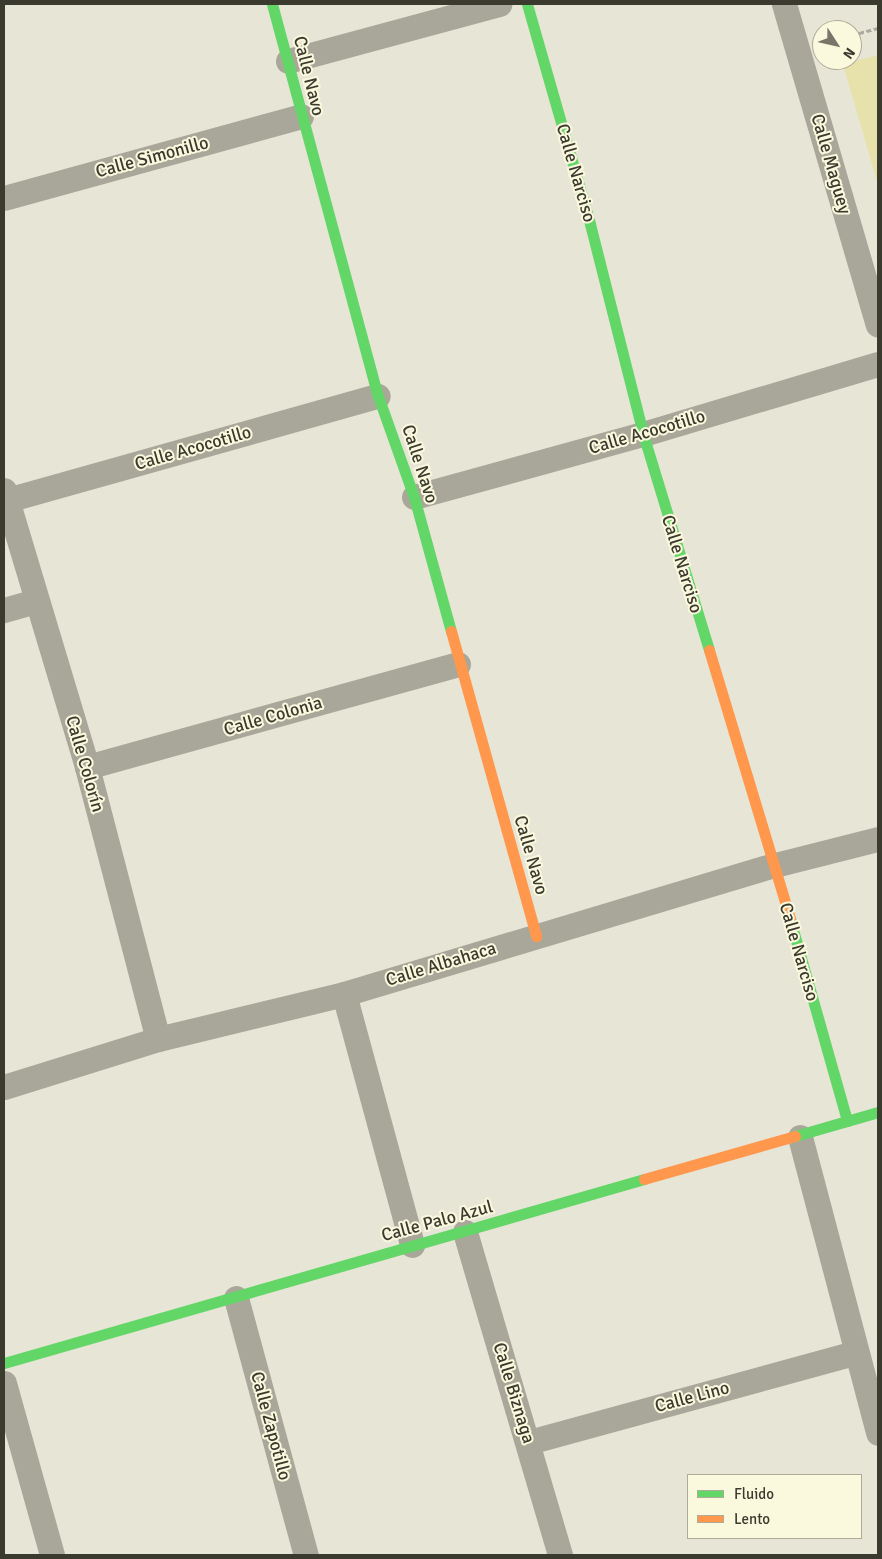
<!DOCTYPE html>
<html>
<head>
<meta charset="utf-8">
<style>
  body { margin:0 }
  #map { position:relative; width:882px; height:1559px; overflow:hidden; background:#e7e5d6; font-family:Signika,sans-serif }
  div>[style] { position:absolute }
  .green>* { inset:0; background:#e7e1ac }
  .path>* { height:3px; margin-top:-1.5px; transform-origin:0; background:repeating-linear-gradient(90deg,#acaa9e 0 5px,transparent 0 7.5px) }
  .street>* { height:25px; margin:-12.5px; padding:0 12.5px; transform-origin:12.5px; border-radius:12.5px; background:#a9a799 }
  .fast>* { height:11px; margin:-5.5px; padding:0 5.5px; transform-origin:5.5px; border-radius:5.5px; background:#63d668 }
  .slow>* { height:11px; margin:-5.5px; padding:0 5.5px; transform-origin:5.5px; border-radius:5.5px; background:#ff974d }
  span { translate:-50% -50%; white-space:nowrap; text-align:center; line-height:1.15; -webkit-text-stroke:4px #faf8dd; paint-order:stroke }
  .street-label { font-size:18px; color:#3b3a2f }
  .frame { position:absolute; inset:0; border:5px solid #3b3a2f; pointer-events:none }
  .legend { position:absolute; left:687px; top:1474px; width:175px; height:65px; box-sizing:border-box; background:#faf8dd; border:1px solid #aeac97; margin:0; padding:6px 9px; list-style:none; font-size:15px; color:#3b3a2f }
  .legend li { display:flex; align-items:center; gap:10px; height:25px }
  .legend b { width:25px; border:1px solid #aeac97 }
  .north { position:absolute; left:812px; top:20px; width:50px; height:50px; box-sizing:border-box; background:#faf8dd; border:1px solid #aeac97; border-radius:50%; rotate:125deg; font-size:14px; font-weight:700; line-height:20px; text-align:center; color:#3b3a2f }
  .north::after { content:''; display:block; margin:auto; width:18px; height:22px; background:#777669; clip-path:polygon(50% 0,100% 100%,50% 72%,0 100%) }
</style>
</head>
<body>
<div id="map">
  <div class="green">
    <i style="clip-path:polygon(878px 55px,878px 185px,843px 64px)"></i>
  </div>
  <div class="path">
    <i style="left:852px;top:35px;width:27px;rotate:-15deg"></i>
  </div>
  <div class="street">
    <i style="left:784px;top:4px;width:334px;rotate:73.7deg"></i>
    <i style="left:288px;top:61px;width:219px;rotate:-15.1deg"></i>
    <i style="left:4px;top:198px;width:308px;rotate:-15.4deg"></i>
    <i style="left:4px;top:490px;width:289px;rotate:73.3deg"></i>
    <i style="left:87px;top:767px;width:281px;rotate:75.4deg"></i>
    <i style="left:414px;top:497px;width:238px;rotate:-15.4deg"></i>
    <i style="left:643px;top:434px;width:245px;rotate:-16.6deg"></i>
    <i style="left:7px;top:500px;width:385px;rotate:-15.7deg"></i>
    <i style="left:4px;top:610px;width:33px;rotate:-16deg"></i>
    <i style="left:87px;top:767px;width:385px;rotate:-15.5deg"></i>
    <i style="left:344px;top:994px;width:260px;rotate:74.8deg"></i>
    <i style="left:4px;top:1087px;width:161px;rotate:-17.3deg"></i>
    <i style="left:158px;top:1039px;width:191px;rotate:-13.6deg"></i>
    <i style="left:344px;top:994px;width:450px;rotate:-16.7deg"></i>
    <i style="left:775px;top:865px;width:106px;rotate:-14.2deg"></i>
    <i style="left:800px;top:1137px;width:306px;rotate:75.2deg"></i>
    <i style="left:465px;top:1232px;width:337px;rotate:73.6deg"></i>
    <i style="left:236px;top:1298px;width:266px;rotate:74.8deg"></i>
    <i style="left:4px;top:1383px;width:179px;rotate:74.4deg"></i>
    <i style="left:529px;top:1442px;width:338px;rotate:-15.3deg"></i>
  </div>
  <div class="fast">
    <i style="left:272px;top:4px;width:406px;rotate:74.9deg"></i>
    <i style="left:378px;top:396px;width:107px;rotate:70.4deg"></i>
    <i style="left:414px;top:497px;width:139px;rotate:74.6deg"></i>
    <i style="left:527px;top:4px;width:229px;rotate:74deg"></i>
    <i style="left:590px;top:224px;width:217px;rotate:75.8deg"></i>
    <i style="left:643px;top:434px;width:226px;rotate:73deg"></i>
    <i style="left:790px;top:919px;width:210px;rotate:74.2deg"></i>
    <i style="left:795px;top:1136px;width:86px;rotate:-16.1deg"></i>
    <i style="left:4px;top:1363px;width:666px;rotate:-16.04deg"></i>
  </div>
  <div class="slow">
    <i style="left:451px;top:631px;width:317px;rotate:74.4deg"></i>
    <i style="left:709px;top:650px;width:281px;rotate:73.2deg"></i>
    <i style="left:644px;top:1179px;width:157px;rotate:-15.9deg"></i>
  </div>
  <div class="street-label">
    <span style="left:309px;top:76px;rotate:76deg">Calle Navo</span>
    <span style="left:152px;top:157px;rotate:-15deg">Calle Simonillo</span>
    <span style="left:831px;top:164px;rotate:74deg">Calle Maguey</span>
    <span style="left:576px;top:173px;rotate:74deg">Calle Narciso</span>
    <span style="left:647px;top:432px;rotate:-16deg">Calle Acocotillo</span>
    <span style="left:193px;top:448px;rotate:-16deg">Calle Acocotillo</span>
    <span style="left:420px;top:464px;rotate:72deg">Calle Navo</span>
    <span style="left:682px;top:564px;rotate:73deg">Calle Narciso</span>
    <span style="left:273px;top:716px;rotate:-16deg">Calle Colonia</span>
    <span style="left:85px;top:764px;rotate:74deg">Calle Colorín</span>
    <span style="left:531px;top:855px;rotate:74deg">Calle Navo</span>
    <span style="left:799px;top:952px;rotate:74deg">Calle Narciso</span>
    <span style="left:441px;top:964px;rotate:-17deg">Calle Albahaca</span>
    <span style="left:437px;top:1221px;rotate:-15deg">Calle Palo Azul</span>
    <span style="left:514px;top:1393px;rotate:73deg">Calle Biznaga</span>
    <span style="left:692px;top:1397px;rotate:-15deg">Calle Lino</span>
    <span style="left:271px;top:1426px;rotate:75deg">Calle Zapotillo</span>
  </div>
  <div class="frame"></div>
  <ul class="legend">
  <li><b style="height:6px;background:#63d668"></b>Fluido</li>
  <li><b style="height:6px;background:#ff974d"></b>Lento</li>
  </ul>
  <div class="north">N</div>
</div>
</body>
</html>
